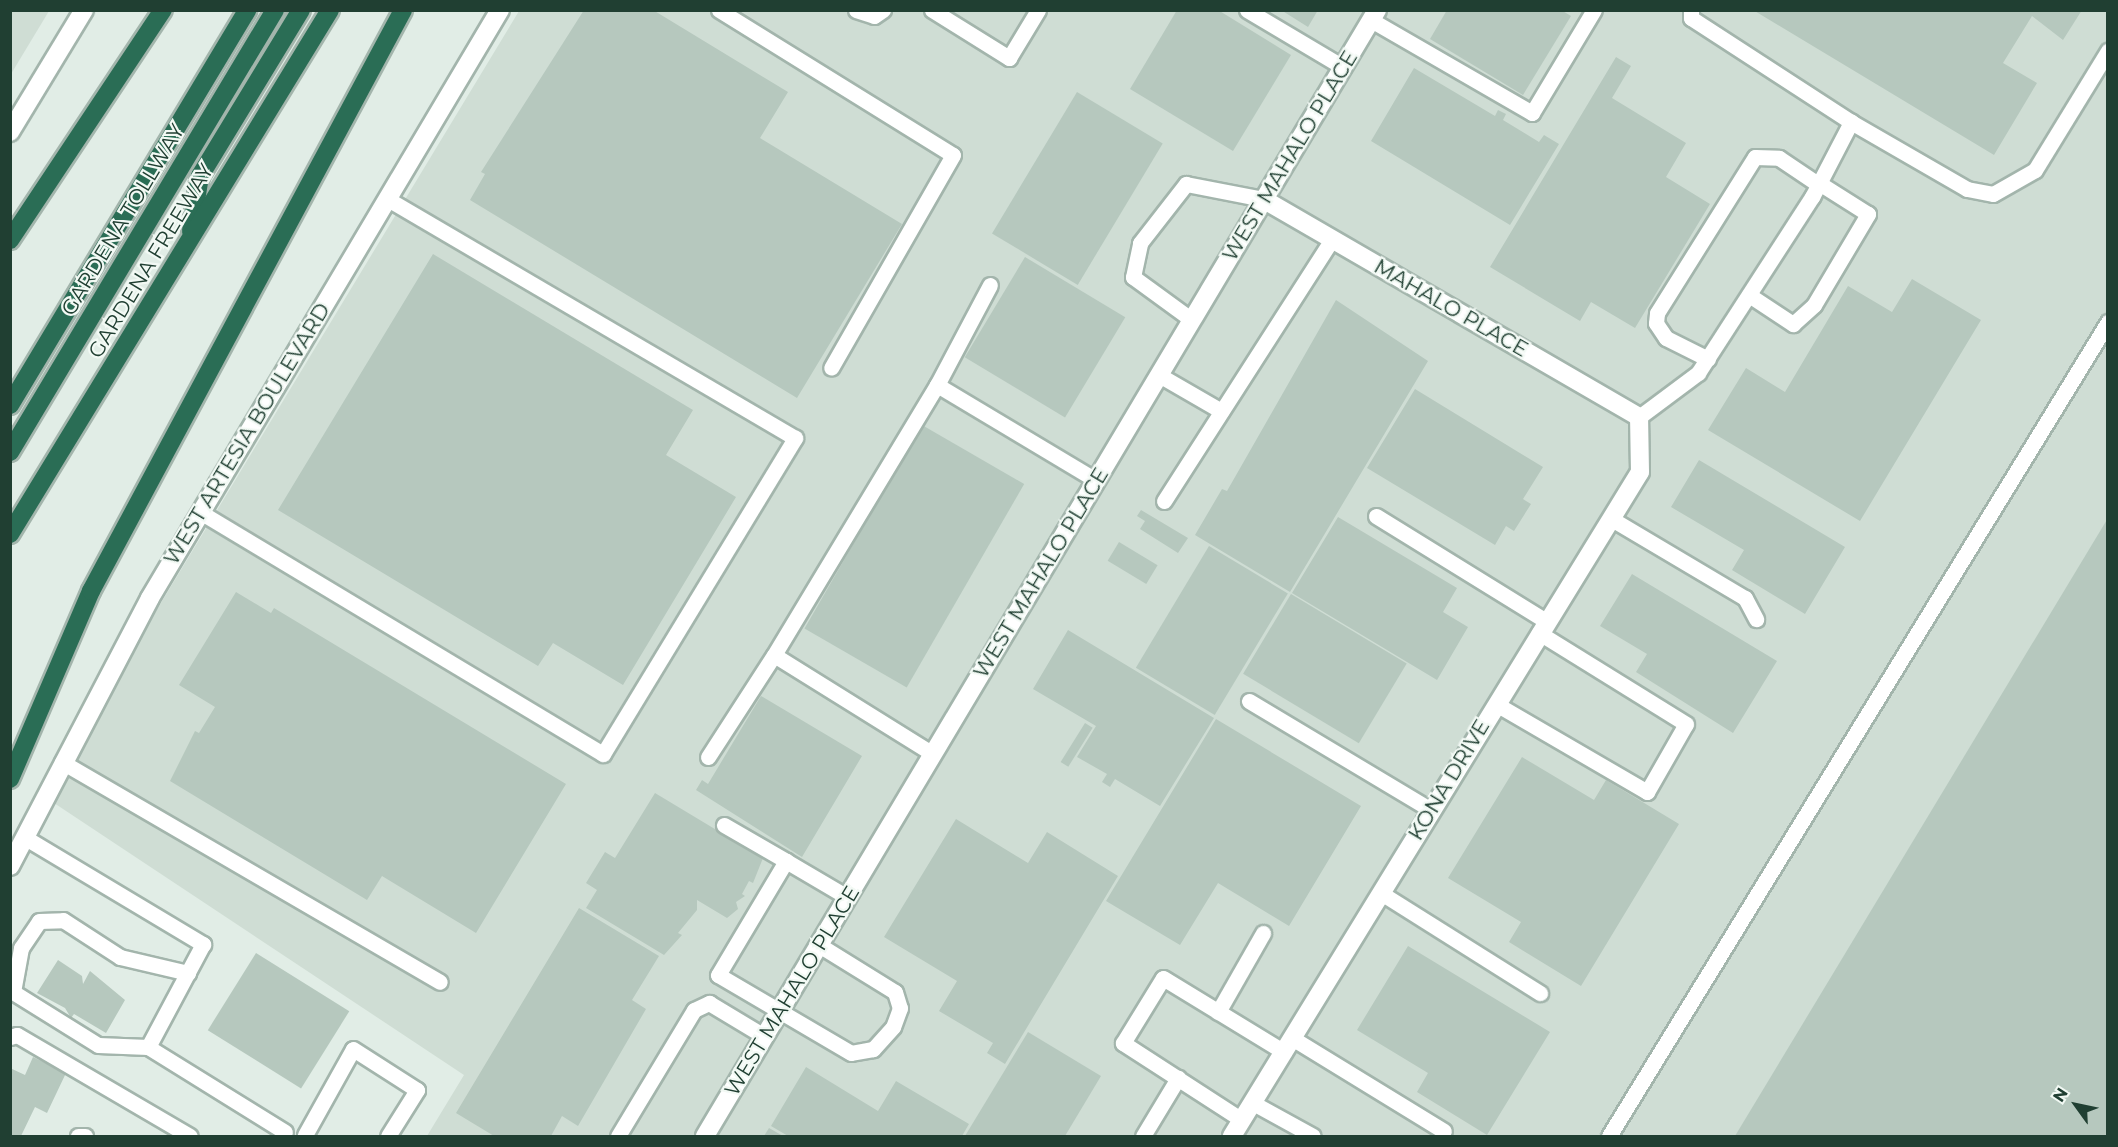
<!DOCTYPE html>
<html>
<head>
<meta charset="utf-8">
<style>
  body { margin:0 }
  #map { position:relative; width:2118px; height:1147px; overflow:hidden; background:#e1ede6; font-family:Montserrat,sans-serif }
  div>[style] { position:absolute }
  .built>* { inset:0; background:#cfddd4 }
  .building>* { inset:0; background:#b6c8be; transform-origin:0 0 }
  .roads { filter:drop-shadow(2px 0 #a3b5ac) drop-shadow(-2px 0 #a3b5ac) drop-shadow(0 2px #a3b5ac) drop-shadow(0 -2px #a3b5ac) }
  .lane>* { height:15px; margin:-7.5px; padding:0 7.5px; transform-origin:7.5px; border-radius:7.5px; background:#fff }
  .street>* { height:18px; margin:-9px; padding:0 9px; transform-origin:9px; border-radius:9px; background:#fff }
  .secondary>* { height:18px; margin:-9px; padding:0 9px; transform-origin:9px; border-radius:9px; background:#fff }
  .highway>* { height:18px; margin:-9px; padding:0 9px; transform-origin:9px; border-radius:9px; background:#2a6d55 }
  span { translate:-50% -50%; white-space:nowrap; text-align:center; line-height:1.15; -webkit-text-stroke:4.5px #f2f9f4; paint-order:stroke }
  .street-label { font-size:21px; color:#203f32 }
  .frame { position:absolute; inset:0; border:12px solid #203f32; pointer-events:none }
  .north { position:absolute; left:2046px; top:1075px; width:60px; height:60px; -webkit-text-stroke:4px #f2f9f4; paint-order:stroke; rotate:303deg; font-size:16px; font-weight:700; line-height:24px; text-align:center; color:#203f32 }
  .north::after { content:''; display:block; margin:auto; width:21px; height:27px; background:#203f32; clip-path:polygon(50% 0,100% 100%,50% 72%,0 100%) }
</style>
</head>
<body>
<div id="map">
  <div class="built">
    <i style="clip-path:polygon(11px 10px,49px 11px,11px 74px,10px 11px)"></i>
    <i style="clip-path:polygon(519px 11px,2107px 11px,2107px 1136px,427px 1136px,464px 1075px,54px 803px,147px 626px)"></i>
  </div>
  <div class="building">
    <i style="clip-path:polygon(584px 10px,653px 10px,788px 92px,760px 138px,902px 224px,797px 398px,470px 200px,485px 174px,481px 172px)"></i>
    <i style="clip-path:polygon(1177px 10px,1218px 10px,1291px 55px,1233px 151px,1130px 89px)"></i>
    <i style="clip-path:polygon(1281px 10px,1318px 10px,1308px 27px)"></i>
    <i style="clip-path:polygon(1561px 10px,1571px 16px,1523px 95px,1430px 39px,1447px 10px)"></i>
    <i style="clip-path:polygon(1753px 10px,2082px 10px,2063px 40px,2032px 16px,2003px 63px,2037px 83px,1994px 155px)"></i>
    <i style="clip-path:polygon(1616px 57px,1631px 66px,1612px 98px,1686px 143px,1666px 177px,1710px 204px,1635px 328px,1591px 302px,1580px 321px,1490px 267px)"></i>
    <i style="clip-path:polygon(1414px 68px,1495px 116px,1498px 110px,1506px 114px,1503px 120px,1539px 142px,1544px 135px,1559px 144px,1510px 225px,1371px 141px)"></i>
    <i style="left:1077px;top:92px;width:100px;height:165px;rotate:31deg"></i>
    <i style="clip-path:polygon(433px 254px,693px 410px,666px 455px,736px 497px,623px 685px,553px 643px,538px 666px,278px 510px)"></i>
    <i style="left:1025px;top:257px;width:117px;height:117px;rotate:31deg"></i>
    <i style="clip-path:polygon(1912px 279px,1981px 320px,1860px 521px,1708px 430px,1746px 368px,1785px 392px,1848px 286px,1892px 312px)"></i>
    <i style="clip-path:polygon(1336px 300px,1428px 361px,1290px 592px,1195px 535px,1222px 489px,1227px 491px)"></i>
    <i style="clip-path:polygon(1415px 389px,1543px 467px,1523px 499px,1531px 504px,1514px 531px,1506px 526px,1495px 545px,1367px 468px)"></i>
    <i style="left:922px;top:425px;width:118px;height:235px;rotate:30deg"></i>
    <i style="clip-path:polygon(1699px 460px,1845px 547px,1805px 614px,1732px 570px,1744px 550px,1671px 507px)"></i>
    <i style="clip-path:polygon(1141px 510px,1188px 538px,1178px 553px,1140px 529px,1145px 521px,1137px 516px)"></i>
    <i style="clip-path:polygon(1338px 517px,1457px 588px,1443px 612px,1468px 627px,1437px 680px,1292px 593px)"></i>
    <i style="clip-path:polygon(2108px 518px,2108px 1136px,1735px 1136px)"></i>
    <i style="left:1119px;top:542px;width:45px;height:22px;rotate:31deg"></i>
    <i style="left:1209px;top:546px;width:92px;height:142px;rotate:31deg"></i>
    <i style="clip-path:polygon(1632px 574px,1777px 661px,1733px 733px,1636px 672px,1647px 654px,1600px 626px)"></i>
    <i style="clip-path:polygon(236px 592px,271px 613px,274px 608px,566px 784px,476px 933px,382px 876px,367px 900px,170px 781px,195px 731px,199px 733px,215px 707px,179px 685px)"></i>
    <i style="left:1291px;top:594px;width:135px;height:93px;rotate:31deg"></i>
    <i style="clip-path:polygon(1068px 630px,1214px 718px,1160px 806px,1115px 779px,1110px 787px,1102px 782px,1107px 774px,1077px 757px,1096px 726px,1033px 689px)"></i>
    <i style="clip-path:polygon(761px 696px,862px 756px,802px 857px,696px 790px,702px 780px,708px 784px)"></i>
    <i style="clip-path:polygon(1216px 719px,1361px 806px,1289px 926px,1218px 883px,1180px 945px,1106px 901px)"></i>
    <i style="left:1085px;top:723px;width:9px;height:46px;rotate:32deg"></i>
    <i style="clip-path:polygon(1522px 757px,1594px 800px,1606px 780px,1679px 824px,1581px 986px,1509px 942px,1521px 922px,1448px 878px)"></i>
    <i style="clip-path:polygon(655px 793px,763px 858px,753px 883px,749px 881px,742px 894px,745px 896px,736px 902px,738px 909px,727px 918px,697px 900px,697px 910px,678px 933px,682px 935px,664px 955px,586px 908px,597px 890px,586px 883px,605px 852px,615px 858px)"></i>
    <i style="clip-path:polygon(956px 819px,1028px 863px,1047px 832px,1118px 876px,1005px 1064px,987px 1053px,993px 1043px,939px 1011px,957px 981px,884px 937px)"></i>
    <i style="clip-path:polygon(579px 908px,659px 956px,632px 1000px,646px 1009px,578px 1126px,562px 1116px,551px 1136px,494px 1136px,456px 1113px)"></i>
    <i style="clip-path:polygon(1408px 946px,1550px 1032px,1487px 1135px,1417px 1092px,1428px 1073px,1357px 1030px)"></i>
    <i style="left:256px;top:953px;width:110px;height:91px;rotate:32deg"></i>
    <i style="clip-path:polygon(58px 960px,82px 976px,83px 984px,90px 971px,125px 1000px,106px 1033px,74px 1014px,71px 1018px,65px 1008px,37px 993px)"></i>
    <i style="clip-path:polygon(1028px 1032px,1101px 1076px,1065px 1136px,965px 1136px)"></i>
    <i style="clip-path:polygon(33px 1057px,66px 1073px,47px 1113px,35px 1107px,21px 1136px,10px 1136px,10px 1068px,25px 1075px)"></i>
    <i style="clip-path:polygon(806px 1067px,878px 1111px,896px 1081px,969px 1124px,962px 1136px,788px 1136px,771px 1126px)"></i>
    <i style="clip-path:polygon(769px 1128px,783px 1136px,764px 1136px)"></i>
  </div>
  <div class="roads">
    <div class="lane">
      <i style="left:719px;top:10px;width:275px;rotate:31.8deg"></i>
      <i style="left:953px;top:155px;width:245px;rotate:119.8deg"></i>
      <i style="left:856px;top:10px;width:19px;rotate:18deg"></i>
      <i style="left:874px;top:16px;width:11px;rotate:-34deg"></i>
      <i style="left:932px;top:10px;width:91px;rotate:31.9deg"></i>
      <i style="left:1009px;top:58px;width:56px;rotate:-58.9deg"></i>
      <i style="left:1247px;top:10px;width:112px;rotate:30.7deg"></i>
      <i style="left:1691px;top:10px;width:8px;rotate:90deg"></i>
      <i style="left:1691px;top:18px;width:191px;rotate:33deg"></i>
      <i style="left:1371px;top:20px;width:186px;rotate:30deg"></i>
      <i style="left:1532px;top:113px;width:120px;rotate:-59deg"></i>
      <i style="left:1749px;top:295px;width:53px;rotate:33.4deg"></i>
      <i style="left:1793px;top:324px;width:28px;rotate:-42deg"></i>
      <i style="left:1814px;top:305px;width:106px;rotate:-59.3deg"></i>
      <i style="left:1868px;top:214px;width:58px;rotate:-147.7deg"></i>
      <i style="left:1192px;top:320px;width:73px;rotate:-143.9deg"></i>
      <i style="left:1133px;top:277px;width:35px;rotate:-78deg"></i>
      <i style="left:1140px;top:243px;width:75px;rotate:-52.1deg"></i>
      <i style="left:1186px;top:184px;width:78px;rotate:11deg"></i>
      <i style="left:1708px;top:359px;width:47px;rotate:-153.4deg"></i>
      <i style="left:1666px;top:338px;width:18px;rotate:-124deg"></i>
      <i style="left:1656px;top:323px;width:10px;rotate:-84deg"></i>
      <i style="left:1657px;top:313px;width:184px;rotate:-57.9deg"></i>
      <i style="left:1755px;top:157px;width:24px;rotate:2deg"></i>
      <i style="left:1779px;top:158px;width:48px;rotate:34deg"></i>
      <i style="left:1159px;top:375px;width:72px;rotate:30.1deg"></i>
      <i style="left:937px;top:385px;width:113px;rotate:-62.1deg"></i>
      <i style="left:1639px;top:417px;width:74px;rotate:-36.7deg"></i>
      <i style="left:1698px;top:373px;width:210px;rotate:-57.1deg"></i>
      <i style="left:1812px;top:197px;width:85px;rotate:-62.5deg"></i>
      <i style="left:1851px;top:122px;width:134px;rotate:30deg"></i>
      <i style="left:1967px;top:189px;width:26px;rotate:11deg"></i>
      <i style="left:1993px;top:194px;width:48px;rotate:-29.7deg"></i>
      <i style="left:2035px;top:170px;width:140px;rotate:-58.5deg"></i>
      <i style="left:1164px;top:501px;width:311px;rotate:-57.3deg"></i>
      <i style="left:200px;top:512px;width:470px;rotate:31deg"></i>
      <i style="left:603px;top:754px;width:370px;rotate:-58.7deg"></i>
      <i style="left:795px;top:438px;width:473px;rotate:-149.6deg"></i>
      <i style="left:1376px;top:516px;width:200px;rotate:31.7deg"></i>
      <i style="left:1610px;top:518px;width:157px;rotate:30.7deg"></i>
      <i style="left:1745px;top:598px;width:24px;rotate:62deg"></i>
      <i style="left:1249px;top:701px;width:212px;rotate:30.9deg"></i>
      <i style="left:1496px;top:704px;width:175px;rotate:30.2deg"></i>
      <i style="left:1647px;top:792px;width:78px;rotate:-60.2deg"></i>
      <i style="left:1686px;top:724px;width:173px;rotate:-148.2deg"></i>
      <i style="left:933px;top:754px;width:187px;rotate:-148.1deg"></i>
      <i style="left:774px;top:655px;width:315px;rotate:-58.9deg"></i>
      <i style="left:937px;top:385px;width:185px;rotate:30.9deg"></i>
      <i style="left:708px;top:757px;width:121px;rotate:-57.1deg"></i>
      <i style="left:62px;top:762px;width:437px;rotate:30.2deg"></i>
      <i style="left:724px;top:825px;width:72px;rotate:30.1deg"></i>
      <i style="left:24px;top:837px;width:209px;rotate:30.9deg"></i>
      <i style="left:203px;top:944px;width:117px;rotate:118.1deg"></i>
      <i style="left:148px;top:1047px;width:161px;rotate:31.8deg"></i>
      <i style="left:1381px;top:893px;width:188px;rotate:32.2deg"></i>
      <i style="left:819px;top:945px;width:89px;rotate:31.7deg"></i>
      <i style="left:895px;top:992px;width:17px;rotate:73deg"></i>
      <i style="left:900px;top:1008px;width:20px;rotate:110deg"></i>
      <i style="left:893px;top:1027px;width:30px;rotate:132deg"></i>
      <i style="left:873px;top:1049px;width:22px;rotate:170deg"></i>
      <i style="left:851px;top:1053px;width:154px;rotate:-149.6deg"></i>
      <i style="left:718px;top:975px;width:133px;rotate:-59.2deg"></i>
      <i style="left:786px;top:861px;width:71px;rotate:30.5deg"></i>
      <i style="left:1218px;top:1012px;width:91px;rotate:-60.3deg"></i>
      <i style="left:10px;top:1037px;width:7px;rotate:-16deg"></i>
      <i style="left:17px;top:1035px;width:200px;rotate:30.3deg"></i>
      <i style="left:1292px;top:1038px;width:178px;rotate:31.5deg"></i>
      <i style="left:148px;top:1047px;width:50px;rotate:-177.7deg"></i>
      <i style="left:98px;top:1045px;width:100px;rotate:-148.1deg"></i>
      <i style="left:13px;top:992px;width:45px;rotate:-79.7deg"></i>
      <i style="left:21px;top:948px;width:32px;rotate:-56deg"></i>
      <i style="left:39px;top:921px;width:24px;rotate:-2deg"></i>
      <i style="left:63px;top:920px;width:68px;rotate:33deg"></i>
      <i style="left:120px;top:957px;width:70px;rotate:13.2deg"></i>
      <i style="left:1253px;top:1103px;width:68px;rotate:28.8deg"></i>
      <i style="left:1242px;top:1120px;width:142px;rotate:-147.1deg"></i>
      <i style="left:1123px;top:1043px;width:76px;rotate:-58.4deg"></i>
      <i style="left:1163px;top:978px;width:142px;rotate:31.4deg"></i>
      <i style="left:305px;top:1135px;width:98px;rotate:-60.8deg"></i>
      <i style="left:353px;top:1049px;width:76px;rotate:32.6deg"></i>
      <i style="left:417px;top:1090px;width:54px;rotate:122.2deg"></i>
      <i style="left:78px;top:1136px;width:7px"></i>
      <i style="left:618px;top:1136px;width:147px;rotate:-58.9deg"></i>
      <i style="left:694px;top:1010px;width:17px;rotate:-25deg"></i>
      <i style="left:709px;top:1003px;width:64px;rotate:31deg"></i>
      <i style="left:1143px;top:1136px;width:68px;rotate:-58.9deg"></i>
      <i style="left:1609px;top:1136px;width:955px;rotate:-58.49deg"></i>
    </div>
    <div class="street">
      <i style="left:705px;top:1136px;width:1311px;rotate:-59.17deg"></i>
      <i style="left:1232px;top:1136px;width:779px;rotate:-58.43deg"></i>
      <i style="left:1640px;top:472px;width:55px;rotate:-91deg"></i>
      <i style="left:1639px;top:417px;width:435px;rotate:-149.9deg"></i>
    </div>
    <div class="secondary">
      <i style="left:10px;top:132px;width:143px;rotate:-58.8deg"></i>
      <i style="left:10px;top:866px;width:302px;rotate:-62.4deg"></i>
      <i style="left:150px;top:598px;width:684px;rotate:-59.24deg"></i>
    </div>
    <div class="highway">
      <i style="left:191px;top:231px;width:56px;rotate:-80.7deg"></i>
      <i style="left:200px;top:176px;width:194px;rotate:-58.7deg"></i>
      <i style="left:10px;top:240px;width:276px;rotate:-56.4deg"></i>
      <i style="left:10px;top:405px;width:461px;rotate:-59deg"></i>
      <i style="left:10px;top:452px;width:515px;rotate:-59.06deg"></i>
      <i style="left:10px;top:534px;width:614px;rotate:-58.59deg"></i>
      <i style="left:10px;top:779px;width:205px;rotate:-66.7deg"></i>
      <i style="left:91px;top:591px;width:659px;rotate:-61.76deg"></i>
    </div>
  </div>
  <div class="street-label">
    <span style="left:1290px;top:156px;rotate:-59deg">WEST MAHALO PLACE</span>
    <span style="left:123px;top:220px;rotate:-59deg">GARDENA TOLLWAY</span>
    <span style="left:151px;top:261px;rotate:-59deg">GARDENA FREEWAY</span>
    <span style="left:1451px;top:308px;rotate:30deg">MAHALO PLACE</span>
    <span style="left:247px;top:434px;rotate:-59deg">WEST ARTESIA BOULEVARD</span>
    <span style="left:1041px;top:573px;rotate:-59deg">WEST MAHALO PLACE</span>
    <span style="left:1449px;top:780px;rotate:-59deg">KONA DRIVE</span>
    <span style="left:792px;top:991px;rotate:-59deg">WEST MAHALO PLACE</span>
  </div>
  <div class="frame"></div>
  <div class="north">N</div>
</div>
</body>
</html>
